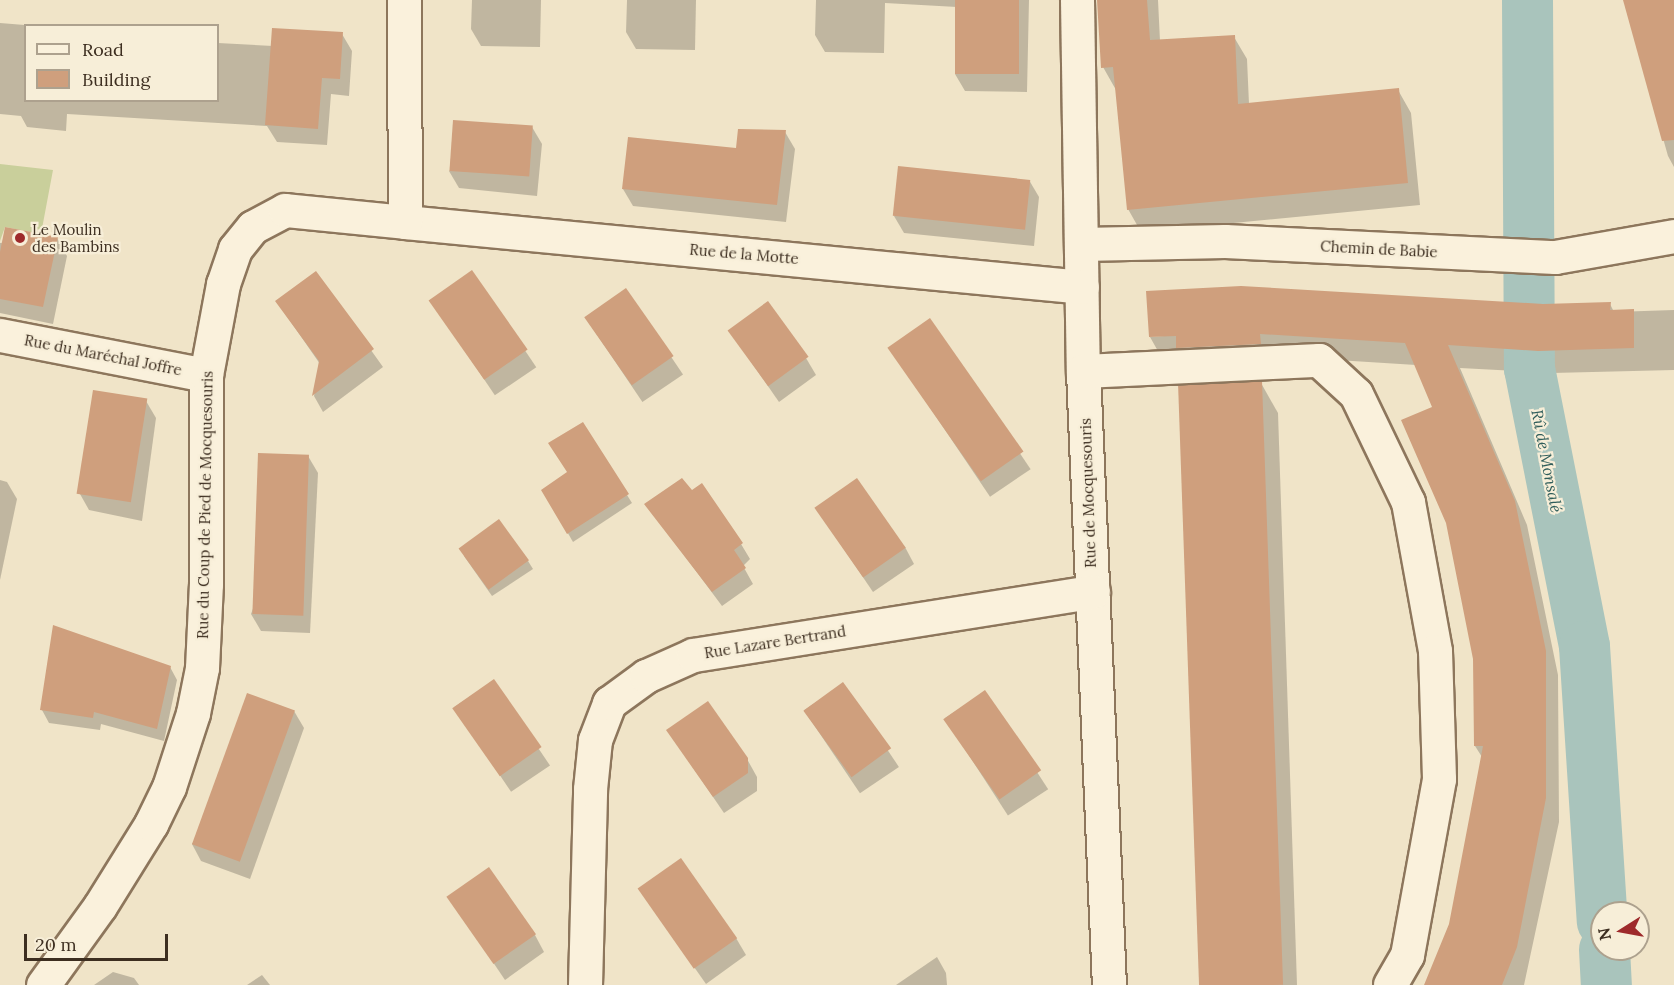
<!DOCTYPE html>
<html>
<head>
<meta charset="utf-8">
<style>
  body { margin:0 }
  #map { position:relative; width:1674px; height:985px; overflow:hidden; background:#f0e4c8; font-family:Lora,serif }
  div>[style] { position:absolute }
  .green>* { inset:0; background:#c9cf9b }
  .shadow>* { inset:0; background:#0003; transform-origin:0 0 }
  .canal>* { height:51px; margin:-25.5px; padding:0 25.5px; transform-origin:25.5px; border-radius:25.5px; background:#a9c4bc }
  .building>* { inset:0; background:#cf9f7d; transform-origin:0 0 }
  .roads { filter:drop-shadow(2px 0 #8d765c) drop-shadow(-2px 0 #8d765c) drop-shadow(0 2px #8d765c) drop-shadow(0 -2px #8d765c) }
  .minor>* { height:33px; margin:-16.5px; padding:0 16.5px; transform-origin:16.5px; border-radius:16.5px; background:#faf1dc }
  .dots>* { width:16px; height:16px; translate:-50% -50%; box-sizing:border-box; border:3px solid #f7eed8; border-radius:50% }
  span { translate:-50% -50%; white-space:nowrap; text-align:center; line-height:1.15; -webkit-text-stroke:4.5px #f7eed8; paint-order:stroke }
  .poi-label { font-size:15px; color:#3d2e20 }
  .left { translate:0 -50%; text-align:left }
  .street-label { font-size:15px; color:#3d2e20 }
  .water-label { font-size:16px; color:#2f5d5a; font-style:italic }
  .legend { position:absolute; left:24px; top:24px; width:195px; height:78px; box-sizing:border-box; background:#f7eed8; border:2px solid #ada18e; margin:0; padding:8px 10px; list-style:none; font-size:18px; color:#3d2e20 }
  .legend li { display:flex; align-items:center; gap:12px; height:30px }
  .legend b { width:30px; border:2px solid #ada18e }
  .north { position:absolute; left:1590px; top:901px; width:60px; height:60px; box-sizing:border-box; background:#f7eed8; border:2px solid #ada18e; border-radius:50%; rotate:259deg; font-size:16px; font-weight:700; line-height:24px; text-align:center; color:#3d2e20 }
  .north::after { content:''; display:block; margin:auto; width:21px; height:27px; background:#9e2a2b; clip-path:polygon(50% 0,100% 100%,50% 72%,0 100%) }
  .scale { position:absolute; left:24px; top:934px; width:144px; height:27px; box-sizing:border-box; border:3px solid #3d2e20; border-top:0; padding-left:8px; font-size:18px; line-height:21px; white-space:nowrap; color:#3d2e20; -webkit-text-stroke:4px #f7eed8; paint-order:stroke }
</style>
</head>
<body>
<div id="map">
  <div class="green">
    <i style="clip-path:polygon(0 164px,53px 170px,41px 234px,5px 227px,0 241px)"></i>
  </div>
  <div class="shadow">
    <i style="clip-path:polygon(472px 0,541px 0,540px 47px,481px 46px,471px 29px)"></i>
    <i style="clip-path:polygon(627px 0,696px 0,695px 50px,636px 49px,626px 32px)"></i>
    <i style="clip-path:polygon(816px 0,1029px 0,1027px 92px,965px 91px,955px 74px,957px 7px,885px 3px,884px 53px,825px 52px,815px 35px)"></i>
    <i style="clip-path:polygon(1099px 0,1158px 0,1160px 41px,1234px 37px,1247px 59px,1249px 104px,1398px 90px,1411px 113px,1420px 205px,1141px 232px,1128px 209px,1116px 90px,1103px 67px)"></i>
    <i style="clip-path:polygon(1624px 0,1674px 0,1674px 167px,1668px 156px)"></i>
    <i style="clip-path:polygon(0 23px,37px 26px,26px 26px,26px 100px,218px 100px,218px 43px,273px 46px,342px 34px,352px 51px,349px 96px,331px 94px,327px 145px,277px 142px,267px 126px,67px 114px,66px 131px,27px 127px,21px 116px,0 114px)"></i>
    <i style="clip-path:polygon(532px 127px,542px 144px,537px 196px,459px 188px,449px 171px)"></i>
    <i style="clip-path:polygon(785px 132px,795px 149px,786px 222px,633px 206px,623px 189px)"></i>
    <i style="clip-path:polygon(1029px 180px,1039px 197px,1034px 246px,904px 233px,894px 216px)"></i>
    <i style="clip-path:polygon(57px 238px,67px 256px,53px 324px,0 313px,0 243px)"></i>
    <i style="left:472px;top:272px;width:115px;height:50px;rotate:56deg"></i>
    <i style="clip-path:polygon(316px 273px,383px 367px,323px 412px,314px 396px,320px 364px,277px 302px)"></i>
    <i style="left:626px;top:290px;width:102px;height:49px;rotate:56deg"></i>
    <i style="clip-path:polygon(1610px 304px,1614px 312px,1674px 310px,1674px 370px,1552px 373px,1460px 368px,1527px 525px,1558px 675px,1559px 822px,1524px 985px,1426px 985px,1450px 924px,1482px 757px,1475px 746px,1475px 659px,1434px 407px,1416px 365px,1273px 356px,1163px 360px,1150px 337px)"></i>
    <i style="left:930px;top:320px;width:180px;height:49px;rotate:56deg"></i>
    <i style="clip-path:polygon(729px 330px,806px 358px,816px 375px,779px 402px)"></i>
    <i style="clip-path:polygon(1261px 383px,1278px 413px,1297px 985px,1200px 985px)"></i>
    <i style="clip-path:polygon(146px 401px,156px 418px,142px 521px,89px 510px,80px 494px)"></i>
    <i style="clip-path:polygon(308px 456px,318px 473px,310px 633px,261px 631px,251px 614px)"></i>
    <i style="clip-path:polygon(569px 473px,627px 495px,632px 503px,573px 542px,543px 490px)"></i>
    <i style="clip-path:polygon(0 480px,7px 482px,17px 499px,0 580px)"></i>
    <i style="clip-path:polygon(646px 504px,741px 544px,750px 559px,743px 566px,753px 584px,722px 606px)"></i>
    <i style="clip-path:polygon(816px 508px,905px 547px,914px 564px,873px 592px)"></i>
    <i style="clip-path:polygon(464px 556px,528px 561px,533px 569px,492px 596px)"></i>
    <i style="clip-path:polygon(170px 667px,177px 680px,164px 741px,101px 724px,100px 730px,49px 723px,42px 710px)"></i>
    <i style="left:493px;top:681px;width:102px;height:47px;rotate:56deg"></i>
    <i style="left:843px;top:684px;width:100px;height:47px;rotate:56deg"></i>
    <i style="left:985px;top:692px;width:116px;height:48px;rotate:57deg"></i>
    <i style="clip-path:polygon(294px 711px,304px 728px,250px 879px,201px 861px,192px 844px)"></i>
    <i style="clip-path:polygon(668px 731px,747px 759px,757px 777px,757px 791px,724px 813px)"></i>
    <i style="clip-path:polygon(640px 890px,736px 938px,746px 955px,706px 984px)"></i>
    <i style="clip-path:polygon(449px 897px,535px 935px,544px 952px,505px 980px)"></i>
    <i style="clip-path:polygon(937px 957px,946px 973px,947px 985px,896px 985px)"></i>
    <i style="clip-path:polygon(113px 972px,134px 978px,139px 985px,94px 985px)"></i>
    <i style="clip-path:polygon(262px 975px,270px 985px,247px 985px)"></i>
  </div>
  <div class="canal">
    <i style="left:1527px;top:0;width:368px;rotate:89.7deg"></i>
    <i style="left:1529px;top:368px;width:283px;rotate:78.8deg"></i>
    <i style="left:1584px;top:646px;width:276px;rotate:86.3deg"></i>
    <i style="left:1604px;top:949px;width:36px;rotate:87deg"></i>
  </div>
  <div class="building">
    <i style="left:955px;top:0;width:64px;height:74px"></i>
    <i style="clip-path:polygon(1097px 0,1147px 0,1150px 40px,1235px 35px,1238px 104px,1399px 88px,1408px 183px,1127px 210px,1113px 67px,1101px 68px)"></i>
    <i style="clip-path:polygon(1623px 0,1674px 0,1674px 140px,1662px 141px)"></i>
    <i style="clip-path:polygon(272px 28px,343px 32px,340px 79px,322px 78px,318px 129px,265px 125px)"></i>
    <i style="left:453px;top:120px;width:80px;height:51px;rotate:4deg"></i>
    <i style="clip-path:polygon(738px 129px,786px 130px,777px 205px,622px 189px,628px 137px,736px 148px)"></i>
    <i style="left:898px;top:166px;width:133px;height:50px;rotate:6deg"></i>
    <i style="clip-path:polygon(5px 227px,58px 237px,43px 307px,0 299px,0 252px)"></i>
    <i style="left:472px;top:270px;width:97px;height:53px;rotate:55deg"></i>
    <i style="clip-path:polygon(316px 271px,374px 349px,312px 396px,319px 361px,275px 301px)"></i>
    <i style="clip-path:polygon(1241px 286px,1543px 304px,1611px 302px,1610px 310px,1634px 309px,1634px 348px,1538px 351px,1448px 345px,1515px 501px,1546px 651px,1546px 798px,1517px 947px,1502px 985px,1424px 985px,1449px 924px,1483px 746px,1474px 746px,1473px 659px,1446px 523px,1401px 420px,1432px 407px,1405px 343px,1260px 334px,1261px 344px,1176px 348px,1176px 336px,1149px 337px,1146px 291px)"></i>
    <i style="left:626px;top:288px;width:83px;height:51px;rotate:55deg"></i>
    <i style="left:768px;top:301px;width:69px;height:50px;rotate:54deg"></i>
    <i style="left:930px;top:318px;width:163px;height:52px;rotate:55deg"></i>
    <i style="left:1262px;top:381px;width:604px;height:84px;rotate:88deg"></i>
    <i style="left:93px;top:390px;width:55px;height:105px;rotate:9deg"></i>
    <i style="clip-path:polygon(583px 422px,629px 494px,567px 534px,541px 490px,567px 472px,548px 443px)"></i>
    <i style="left:258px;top:453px;width:51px;height:161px;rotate:2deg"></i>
    <i style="clip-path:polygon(682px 478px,692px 490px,702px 483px,743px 543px,734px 550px,746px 568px,712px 592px,644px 504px)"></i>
    <i style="left:857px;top:478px;width:85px;height:52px;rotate:55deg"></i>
    <i style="left:499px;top:519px;width:51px;height:50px;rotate:54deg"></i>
    <i style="clip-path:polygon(53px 625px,171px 666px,157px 729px,94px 712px,93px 718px,40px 710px)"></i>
    <i style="left:494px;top:679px;width:83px;height:51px;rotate:55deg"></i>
    <i style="left:843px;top:682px;width:82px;height:49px;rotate:54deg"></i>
    <i style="left:985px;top:690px;width:98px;height:51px;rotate:55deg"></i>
    <i style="left:247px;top:693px;width:51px;height:161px;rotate:20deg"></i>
    <i style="clip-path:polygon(708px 701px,748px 758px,748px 773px,713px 797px,666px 730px)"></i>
    <i style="left:681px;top:858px;width:98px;height:53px;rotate:55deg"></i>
    <i style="left:489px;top:867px;width:82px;height:52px;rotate:55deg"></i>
  </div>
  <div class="roads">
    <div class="minor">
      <i style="left:1077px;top:0;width:371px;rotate:89.1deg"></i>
      <i style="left:1083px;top:371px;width:615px;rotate:87.58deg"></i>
      <i style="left:405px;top:222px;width:680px;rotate:5.48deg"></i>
      <i style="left:1082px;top:244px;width:143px;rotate:-1.2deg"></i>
      <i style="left:1225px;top:241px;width:330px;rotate:2.8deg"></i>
      <i style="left:1555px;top:257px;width:121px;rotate:-10deg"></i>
      <i style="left:0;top:335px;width:210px;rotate:11deg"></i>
      <i style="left:1083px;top:371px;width:236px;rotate:-2.7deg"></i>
      <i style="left:1319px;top:360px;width:50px;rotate:42.6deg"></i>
      <i style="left:1356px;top:394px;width:120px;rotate:64.3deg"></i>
      <i style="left:1408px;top:502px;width:151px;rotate:79.7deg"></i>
      <i style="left:1435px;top:651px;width:128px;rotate:88.2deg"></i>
      <i style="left:1439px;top:779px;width:179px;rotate:100.3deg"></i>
      <i style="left:1407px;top:955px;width:34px;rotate:120deg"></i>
      <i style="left:43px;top:985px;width:97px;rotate:-54.2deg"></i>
      <i style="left:100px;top:906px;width:97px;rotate:-58.1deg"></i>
      <i style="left:151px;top:824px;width:41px;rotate:-64.1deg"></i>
      <i style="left:169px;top:787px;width:78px;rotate:-72deg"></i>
      <i style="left:193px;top:713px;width:46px;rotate:-78.7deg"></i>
      <i style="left:202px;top:668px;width:84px;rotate:-87.3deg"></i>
      <i style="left:206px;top:584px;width:209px;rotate:-90deg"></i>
      <i style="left:206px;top:375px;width:93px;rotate:-79.4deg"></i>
      <i style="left:223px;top:284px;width:37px;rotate:-71deg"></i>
      <i style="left:235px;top:249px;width:28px;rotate:-51deg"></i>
      <i style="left:253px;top:227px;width:36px;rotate:-28deg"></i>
      <i style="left:285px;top:210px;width:121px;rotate:5.7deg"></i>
      <i style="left:405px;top:222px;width:222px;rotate:-90.3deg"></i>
      <i style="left:585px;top:985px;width:196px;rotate:-88.5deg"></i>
      <i style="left:590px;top:789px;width:49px;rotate:-84.2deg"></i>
      <i style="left:595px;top:740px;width:40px;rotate:-69deg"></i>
      <i style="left:609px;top:703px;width:46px;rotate:-36.1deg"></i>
      <i style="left:646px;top:676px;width:51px;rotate:-24.1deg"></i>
      <i style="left:693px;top:655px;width:405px;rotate:-9deg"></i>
    </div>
  </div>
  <div class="dots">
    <i style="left:20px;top:238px;background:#9e2a2b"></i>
  </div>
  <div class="poi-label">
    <span class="left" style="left:32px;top:238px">Le Moulin<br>des Bambins</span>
  </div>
  <div class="street-label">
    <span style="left:1379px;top:249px;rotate:3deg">Chemin de Babie</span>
    <span style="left:744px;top:254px;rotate:5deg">Rue de la Motte</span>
    <span style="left:103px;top:355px;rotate:11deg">Rue du Maréchal Joffre</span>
    <span style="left:1088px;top:493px;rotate:-92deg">Rue de Mocquesouris</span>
    <span style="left:205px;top:505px;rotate:-89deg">Rue du Coup de Pied de Mocquesouris</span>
    <span style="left:775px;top:642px;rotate:-9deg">Rue Lazare Bertrand</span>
  </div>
  <div class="water-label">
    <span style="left:1547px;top:461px;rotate:79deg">Rû de Monsalé</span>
  </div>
  <ul class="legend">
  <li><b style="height:8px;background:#faf1dc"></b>Road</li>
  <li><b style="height:16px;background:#cf9f7d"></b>Building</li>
  </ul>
  <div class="north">N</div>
  <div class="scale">20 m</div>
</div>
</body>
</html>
